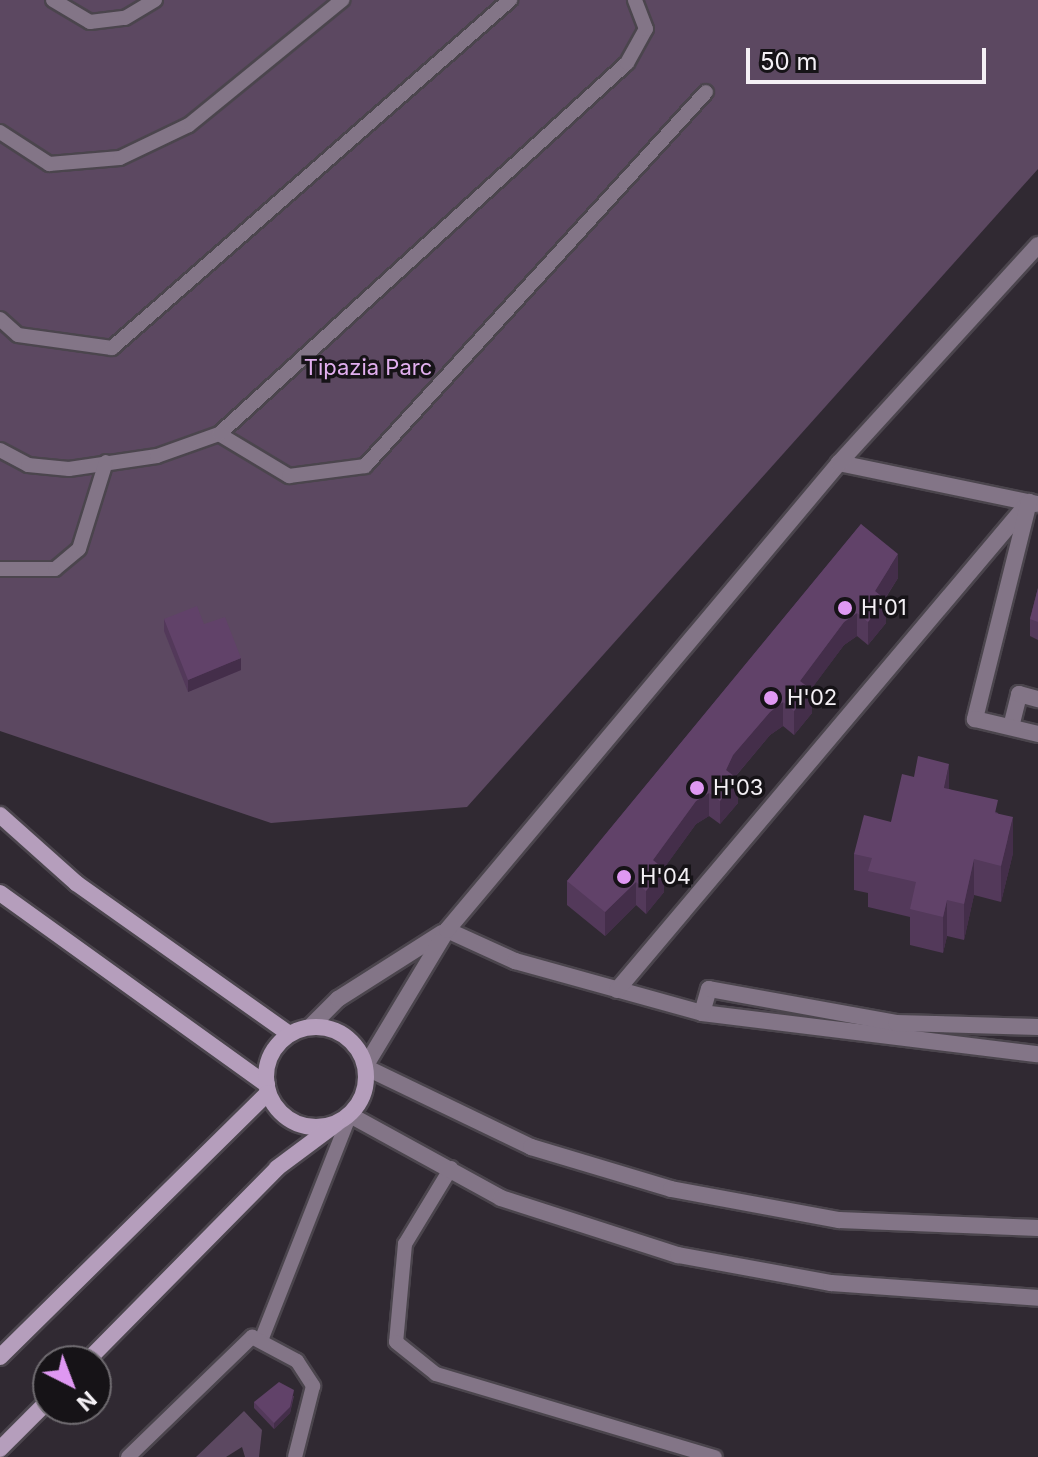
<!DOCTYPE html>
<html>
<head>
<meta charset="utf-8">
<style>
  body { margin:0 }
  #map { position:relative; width:1038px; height:1457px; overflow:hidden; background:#302932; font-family:Inter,sans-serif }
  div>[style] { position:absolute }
  .green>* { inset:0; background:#5c4861 }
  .roads { filter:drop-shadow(2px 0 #4b454d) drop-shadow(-2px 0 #4b454d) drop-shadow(0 2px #4b454d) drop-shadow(0 -2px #4b454d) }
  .lane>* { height:14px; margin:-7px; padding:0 7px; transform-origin:7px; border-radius:7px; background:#837587 }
  .street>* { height:16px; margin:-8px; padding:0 8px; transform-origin:8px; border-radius:8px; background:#837587 }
  .secondary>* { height:16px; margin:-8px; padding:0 8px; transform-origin:8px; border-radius:8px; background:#b59ebc }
  .secondary>.ring { margin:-8px; padding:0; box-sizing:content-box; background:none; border:16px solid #b59ebc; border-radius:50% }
  .wall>* { inset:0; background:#53395a }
  .shaded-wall>* { inset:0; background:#442e4a }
  .building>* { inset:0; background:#614269 }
  .dots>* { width:22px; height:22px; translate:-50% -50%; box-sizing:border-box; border:4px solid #161317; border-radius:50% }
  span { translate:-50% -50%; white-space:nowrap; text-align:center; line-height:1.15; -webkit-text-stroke:7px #161317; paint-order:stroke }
  .park-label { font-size:22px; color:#e1afef }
  .poi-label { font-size:22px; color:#f4f0f5 }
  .left { translate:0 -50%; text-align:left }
  .north { position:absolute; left:32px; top:1345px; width:80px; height:80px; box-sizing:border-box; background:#161317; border:2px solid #6f6b70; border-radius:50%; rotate:138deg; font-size:22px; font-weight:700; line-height:32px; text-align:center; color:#f4f0f5 }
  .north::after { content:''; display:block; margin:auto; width:28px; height:36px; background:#df98f2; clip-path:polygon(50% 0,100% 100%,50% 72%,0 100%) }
  .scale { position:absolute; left:746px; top:48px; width:240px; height:36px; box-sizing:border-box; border:4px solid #f4f0f5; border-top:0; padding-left:10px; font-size:24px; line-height:28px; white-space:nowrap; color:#f4f0f5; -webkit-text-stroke:6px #161317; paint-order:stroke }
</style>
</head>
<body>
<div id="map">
  <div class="green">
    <i style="clip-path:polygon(0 0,1038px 0,1038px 169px,467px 807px,271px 823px,0 731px)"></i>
    <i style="clip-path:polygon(244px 1411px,262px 1430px,259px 1457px,245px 1457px,242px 1447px,226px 1457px,196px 1457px)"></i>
  </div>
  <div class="roads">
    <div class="lane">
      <i style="left:53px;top:0;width:43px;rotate:30.7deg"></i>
      <i style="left:90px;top:22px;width:35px;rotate:-7deg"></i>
      <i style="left:125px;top:18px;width:35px;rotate:-31deg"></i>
      <i style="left:0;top:132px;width:59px;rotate:33.1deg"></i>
      <i style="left:49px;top:164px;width:71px;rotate:-4.8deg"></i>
      <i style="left:120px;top:158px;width:76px;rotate:-25.6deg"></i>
      <i style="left:189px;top:125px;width:198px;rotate:-39.2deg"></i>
      <i style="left:0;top:319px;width:24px;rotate:42deg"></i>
      <i style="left:18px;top:335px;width:95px;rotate:7.9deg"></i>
      <i style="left:112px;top:348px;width:529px;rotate:-41.17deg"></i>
      <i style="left:219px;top:434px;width:82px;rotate:31deg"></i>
      <i style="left:289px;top:476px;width:77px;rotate:-7.5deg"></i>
      <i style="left:365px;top:466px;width:506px;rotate:-47.64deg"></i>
      <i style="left:0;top:450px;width:32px;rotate:28deg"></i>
      <i style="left:28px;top:465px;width:41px;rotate:5.6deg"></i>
      <i style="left:69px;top:469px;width:89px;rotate:-8.4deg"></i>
      <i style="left:157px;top:456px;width:66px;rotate:-19.5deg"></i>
      <i style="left:219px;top:434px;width:551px;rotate:-42.28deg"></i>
      <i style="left:627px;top:63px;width:39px;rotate:-61deg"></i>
      <i style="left:646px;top:29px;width:31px;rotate:-111deg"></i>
      <i style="left:0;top:569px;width:55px"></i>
      <i style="left:55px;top:569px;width:31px;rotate:-40deg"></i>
      <i style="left:79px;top:549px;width:91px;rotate:-72.8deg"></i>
      <i style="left:451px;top:1168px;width:89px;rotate:121.2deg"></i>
      <i style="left:405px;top:1244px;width:98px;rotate:95.2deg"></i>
      <i style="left:396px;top:1342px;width:51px;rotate:38.7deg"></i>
      <i style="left:436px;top:1374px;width:291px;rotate:16.6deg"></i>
      <i style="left:262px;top:1338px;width:240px;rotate:-68.5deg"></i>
      <i style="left:128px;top:1457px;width:173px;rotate:-44.1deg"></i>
      <i style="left:252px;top:1337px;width:51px;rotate:28.1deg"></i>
      <i style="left:297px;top:1361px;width:30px;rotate:57deg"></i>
      <i style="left:313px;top:1386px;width:73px;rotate:104.2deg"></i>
    </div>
    <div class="street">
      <i style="left:839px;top:463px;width:202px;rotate:11.7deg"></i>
      <i style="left:1011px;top:727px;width:34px;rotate:-76deg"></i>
      <i style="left:1019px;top:694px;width:20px;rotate:15deg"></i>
      <i style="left:447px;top:930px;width:75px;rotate:24.5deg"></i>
      <i style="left:515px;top:961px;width:194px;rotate:15.5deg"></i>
      <i style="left:702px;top:1013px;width:338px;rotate:7deg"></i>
      <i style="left:617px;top:990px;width:639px;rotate:-49.83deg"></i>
      <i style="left:1029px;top:502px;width:224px;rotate:104deg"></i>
      <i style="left:975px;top:719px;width:65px;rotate:13.4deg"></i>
      <i style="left:702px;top:1013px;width:25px;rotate:-74deg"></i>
      <i style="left:709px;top:989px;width:190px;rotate:10.3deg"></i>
      <i style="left:896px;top:1023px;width:142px;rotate:1.6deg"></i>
      <i style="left:310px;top:1027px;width:40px;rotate:-45deg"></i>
      <i style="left:338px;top:999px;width:123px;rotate:-32.4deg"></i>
      <i style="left:366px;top:1065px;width:157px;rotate:-59deg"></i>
      <i style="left:447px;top:930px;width:610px;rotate:-49.99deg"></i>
      <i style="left:839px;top:463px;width:295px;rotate:-47.6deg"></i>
      <i style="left:367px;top:1068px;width:182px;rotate:25.7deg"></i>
      <i style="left:531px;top:1147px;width:146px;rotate:16.7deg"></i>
      <i style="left:671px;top:1189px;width:171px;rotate:10.5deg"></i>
      <i style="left:839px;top:1220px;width:199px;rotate:2.3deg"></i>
      <i style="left:350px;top:1115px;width:172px;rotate:28.8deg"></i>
      <i style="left:501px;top:1198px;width:186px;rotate:17.9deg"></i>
      <i style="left:678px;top:1255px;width:156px;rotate:10.4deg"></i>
      <i style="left:831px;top:1283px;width:208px;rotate:4.1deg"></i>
    </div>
    <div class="secondary">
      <i style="left:0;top:815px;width:102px;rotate:41.8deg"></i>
      <i style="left:76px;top:883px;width:261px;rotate:35.3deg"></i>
      <i style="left:0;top:893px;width:329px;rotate:35.7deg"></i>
      <i class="ring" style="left:266px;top:1027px;width:84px;height:84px"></i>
      <i style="left:0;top:1357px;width:376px;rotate:-44.6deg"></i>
      <i style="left:87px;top:1361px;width:271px;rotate:-45.4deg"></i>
      <i style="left:277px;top:1168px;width:74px;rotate:-36.7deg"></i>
      <i style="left:0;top:1449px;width:68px;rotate:-45deg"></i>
    </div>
  </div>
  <div class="wall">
    <i style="clip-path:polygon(861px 524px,898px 578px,885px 599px,886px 623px,868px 645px,857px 636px,844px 645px,811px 689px,812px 713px,794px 735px,783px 726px,770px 735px,735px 777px,738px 803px,720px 824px,709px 816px,696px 824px,664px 868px,664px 892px,646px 914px,636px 905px,605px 936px,567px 905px,567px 881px)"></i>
    <i style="clip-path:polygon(1038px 588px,1038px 640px,1030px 636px,1030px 619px)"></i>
    <i style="clip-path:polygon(164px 619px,204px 624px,241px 670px,188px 692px,164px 631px)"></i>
    <i style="clip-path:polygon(914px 777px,949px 789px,998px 813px,1013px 853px,1001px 902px,974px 895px,964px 940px,947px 936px,943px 953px,910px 945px,910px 917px,868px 907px,868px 893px,854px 890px,854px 854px,891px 822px)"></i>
    <i style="clip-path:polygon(294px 1396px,290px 1413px,274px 1429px,254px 1408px,254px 1402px)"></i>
  </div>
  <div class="shaded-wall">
    <i style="clip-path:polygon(898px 554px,898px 578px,878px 609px,886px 600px,886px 623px,868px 645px,868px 622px,875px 591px)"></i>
    <i style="clip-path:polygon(857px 613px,857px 636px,844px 645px,804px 699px,812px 690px,812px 713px,794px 735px,794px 711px,800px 681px,844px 622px)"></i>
    <i style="clip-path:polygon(241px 658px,241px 670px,188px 692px,188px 680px)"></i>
    <i style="clip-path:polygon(783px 702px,783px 726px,770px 735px,733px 779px,738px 779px,738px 803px,720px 824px,720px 801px,726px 770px,733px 755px,770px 712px)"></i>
    <i style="clip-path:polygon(949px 764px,949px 800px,944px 788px)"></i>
    <i style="clip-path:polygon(709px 793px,709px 816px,696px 824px,657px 878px,664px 869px,664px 892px,646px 914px,646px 891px,653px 860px,696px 801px)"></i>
    <i style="clip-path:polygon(1013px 817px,1013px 853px,1001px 902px,1001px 866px)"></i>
    <i style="clip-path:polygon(974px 859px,974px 895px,964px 940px,964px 904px)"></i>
    <i style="clip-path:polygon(636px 882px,636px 905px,605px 936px,605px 912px)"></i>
    <i style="clip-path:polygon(947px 900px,947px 936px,943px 953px,943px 917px)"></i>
    <i style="clip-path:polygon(294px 1390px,290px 1413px,274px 1429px,274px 1423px)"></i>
  </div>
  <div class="building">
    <i style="clip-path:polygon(861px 524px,898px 554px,875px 591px,886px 600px,868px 622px,857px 613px,844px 622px,800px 681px,812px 690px,794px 711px,783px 702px,770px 712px,733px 755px,726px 770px,738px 779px,720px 801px,709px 793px,696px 801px,653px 860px,664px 869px,646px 891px,636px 882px,605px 912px,567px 881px)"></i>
    <i style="clip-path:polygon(1038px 588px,1038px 622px,1030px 619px)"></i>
    <i style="clip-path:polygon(197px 606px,204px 624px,225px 617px,241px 658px,188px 680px,164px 619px)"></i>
    <i style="clip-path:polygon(918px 756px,949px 764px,944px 788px,998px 800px,995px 813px,1013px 817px,1001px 866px,974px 859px,964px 904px,947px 900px,943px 917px,910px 909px,916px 882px,868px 871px,872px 858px,854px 854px,864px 815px,891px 822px,902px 774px,914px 777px)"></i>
    <i style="clip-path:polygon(279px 1382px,294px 1390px,290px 1407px,274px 1423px,254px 1402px)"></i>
  </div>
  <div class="dots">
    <i style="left:845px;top:608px;background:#df98f2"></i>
    <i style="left:771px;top:698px;background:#df98f2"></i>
    <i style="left:697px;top:788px;background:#df98f2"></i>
    <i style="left:624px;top:877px;background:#df98f2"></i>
  </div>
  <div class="park-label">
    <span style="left:368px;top:368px">Tipazia Parc</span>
  </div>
  <div class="poi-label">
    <span class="left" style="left:861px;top:608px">H'01</span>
    <span class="left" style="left:787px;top:698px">H'02</span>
    <span class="left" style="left:713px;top:788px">H'03</span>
    <span class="left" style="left:640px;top:877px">H'04</span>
  </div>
  <div class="north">N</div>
  <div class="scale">50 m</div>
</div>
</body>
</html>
